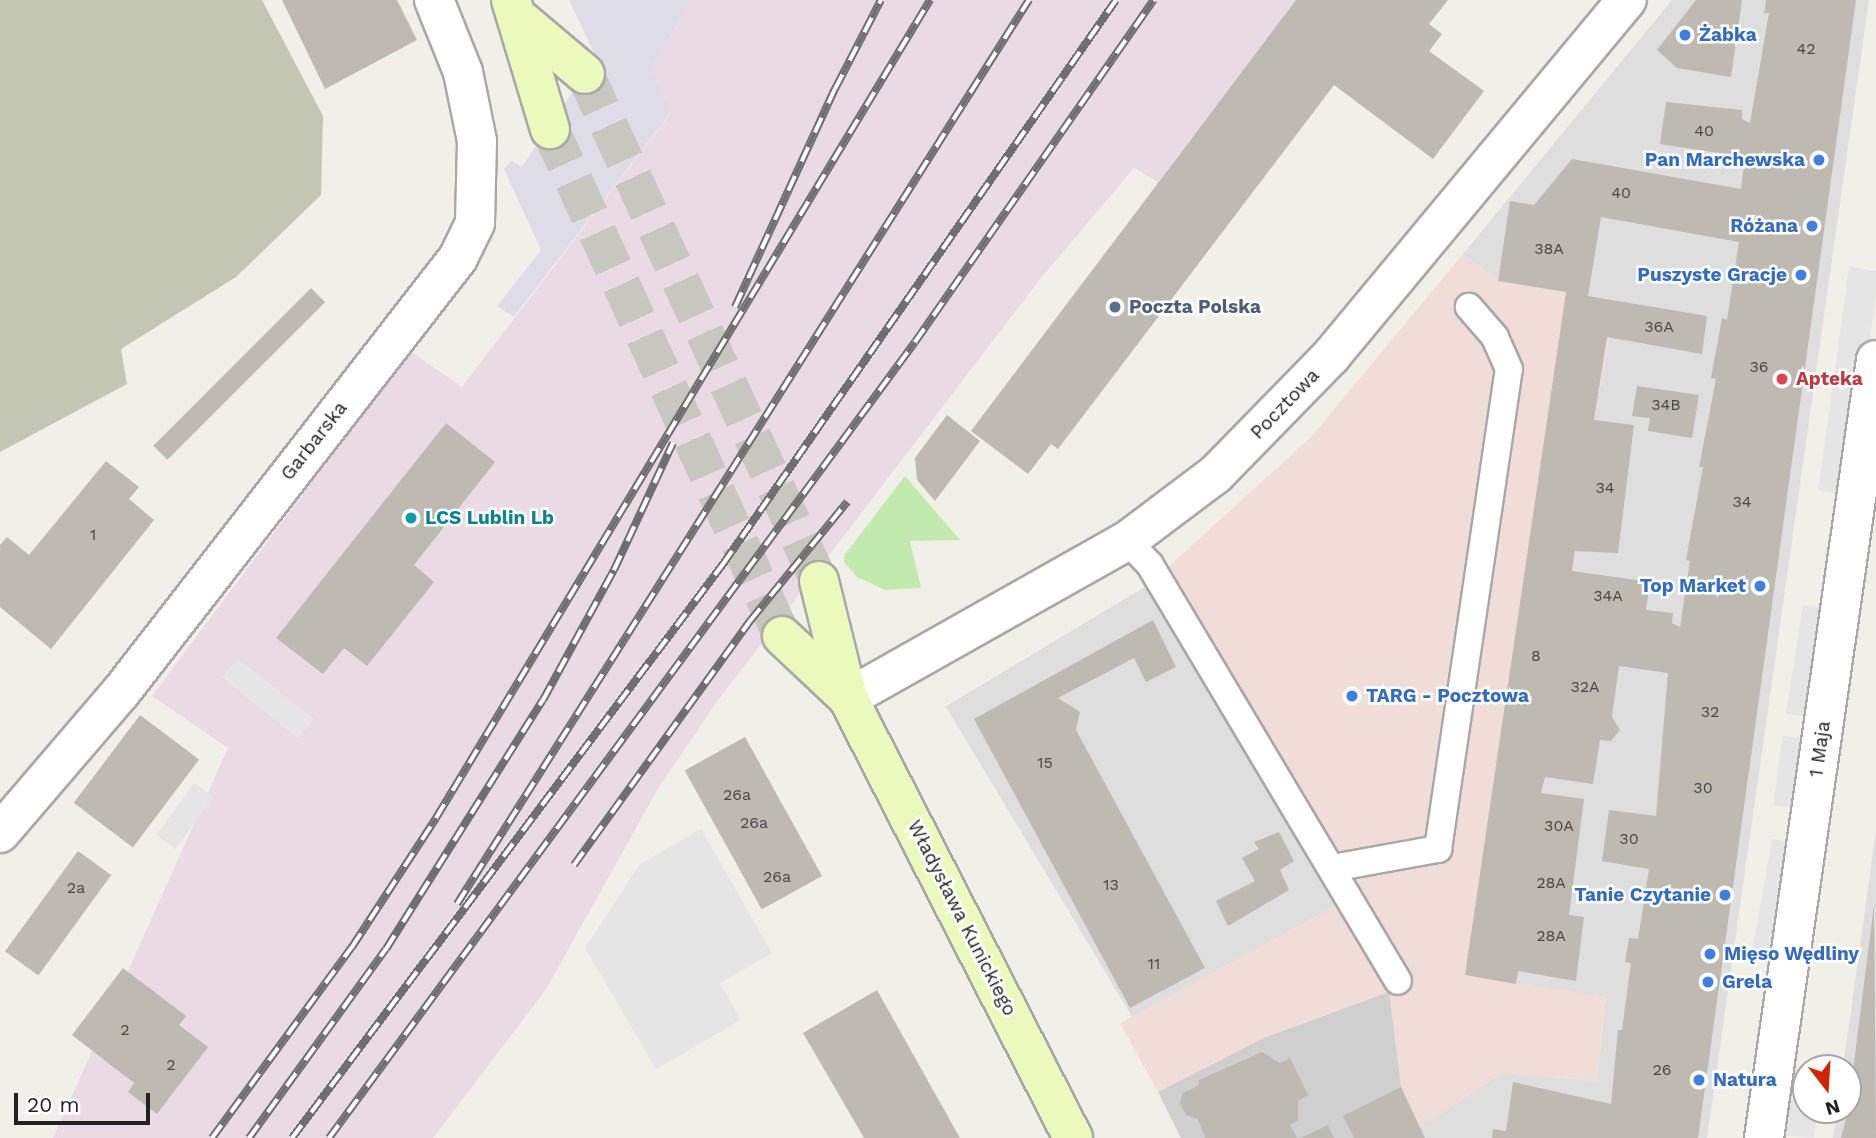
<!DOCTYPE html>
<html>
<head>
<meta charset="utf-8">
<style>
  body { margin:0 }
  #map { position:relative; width:1876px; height:1138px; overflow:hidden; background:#f1f0e8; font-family:"Work Sans",sans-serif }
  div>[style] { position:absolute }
  .residential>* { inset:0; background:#dfdede; transform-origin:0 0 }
  .commercial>* { inset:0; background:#f1ddd8 }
  .industrial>* { inset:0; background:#eadae4 }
  .religious>* { inset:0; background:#cfcfcf }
  .construction>* { inset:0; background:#c3c6b3 }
  .grass>* { inset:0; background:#c2eaaf }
  .parking>* { inset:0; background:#e5e5e5; transform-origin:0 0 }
  .plaza>* { inset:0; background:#dedce7 }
  .building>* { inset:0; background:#beb9b1; transform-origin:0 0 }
  .secondary-tunnel>* { height:38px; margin-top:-19px; transform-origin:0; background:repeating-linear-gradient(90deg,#c7c7c0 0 38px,transparent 0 57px) }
  .roads { filter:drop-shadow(2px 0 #a8a8a8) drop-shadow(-2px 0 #a8a8a8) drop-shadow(0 2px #a8a8a8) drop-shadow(0 -2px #a8a8a8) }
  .lane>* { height:26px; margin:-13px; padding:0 13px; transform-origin:13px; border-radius:13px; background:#fff }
  .street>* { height:38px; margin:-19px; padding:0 19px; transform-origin:19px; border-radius:19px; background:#fff }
  .secondary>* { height:38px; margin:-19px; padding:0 19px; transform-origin:19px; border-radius:19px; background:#ecf9bd }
  .rail>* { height:8px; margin-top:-4px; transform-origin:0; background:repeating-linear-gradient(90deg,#fff 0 16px,#6f6f6f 0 32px); box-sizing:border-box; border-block:2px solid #6f6f6f }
  .dots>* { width:19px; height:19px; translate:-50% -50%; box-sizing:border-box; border:4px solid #fff; border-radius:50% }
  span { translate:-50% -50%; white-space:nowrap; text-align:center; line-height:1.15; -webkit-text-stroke:5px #fff; paint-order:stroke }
  .number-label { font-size:16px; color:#484745 }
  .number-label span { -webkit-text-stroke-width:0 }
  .shop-label { font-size:19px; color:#366cbe; font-weight:700 }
  .left { translate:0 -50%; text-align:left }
  .right { translate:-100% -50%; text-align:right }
  .service-label { font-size:19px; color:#4e5e75; font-weight:700 }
  .health-label { font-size:19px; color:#be3a42; font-weight:700 }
  .street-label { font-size:19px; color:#212121 }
  .culture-label { font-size:19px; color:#0d838f; font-weight:700 }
  .north { position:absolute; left:1792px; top:1054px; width:70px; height:70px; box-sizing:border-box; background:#fff; border:2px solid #a6a6a6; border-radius:50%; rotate:163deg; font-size:19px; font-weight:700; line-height:28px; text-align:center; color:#212121 }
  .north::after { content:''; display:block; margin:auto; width:24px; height:32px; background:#cf2602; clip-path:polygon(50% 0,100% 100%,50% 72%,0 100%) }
  .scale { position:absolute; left:14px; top:1093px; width:136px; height:32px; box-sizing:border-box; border:4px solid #212121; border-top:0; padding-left:9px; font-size:21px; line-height:24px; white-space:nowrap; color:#212121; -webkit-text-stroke:5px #fff; paint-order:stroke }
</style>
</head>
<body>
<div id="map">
  <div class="residential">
    <i style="clip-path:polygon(1672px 0,1869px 0,1707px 1138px,1397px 1138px,1503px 1073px,1597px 1081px,1606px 997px,1516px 984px,1594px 420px,1616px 300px,1498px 281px,1463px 254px)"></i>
    <i style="left:1148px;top:585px;width:373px;height:236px;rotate:59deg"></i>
    <i style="clip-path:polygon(1876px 830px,1876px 1138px,1833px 1138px,1837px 1110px,1848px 1110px,1848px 1068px,1843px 1068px)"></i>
  </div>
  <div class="commercial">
    <i style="clip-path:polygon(1463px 254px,1498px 281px,1616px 300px,1594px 420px,1516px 983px,1606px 997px,1597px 1081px,1503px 1073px,1420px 1127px,1171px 1087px,1158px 1092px,1120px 1023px,1337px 905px,1148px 585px,1311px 437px)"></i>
  </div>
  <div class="industrial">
    <i style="clip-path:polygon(692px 0,1296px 0,1158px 182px,1134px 168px,1041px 278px,716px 703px,659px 787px,545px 991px,433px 1138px,53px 1138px,228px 748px,152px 696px,410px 351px,462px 387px,671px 113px,651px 69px)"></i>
  </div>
  <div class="religious">
    <i style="clip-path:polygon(1389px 992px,1401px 1087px,1397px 1138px,1181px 1138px,1158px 1092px,1264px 1038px)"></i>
  </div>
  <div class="construction">
    <i style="clip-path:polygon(0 0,262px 0,323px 116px,321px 195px,236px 277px,121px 349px,127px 384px,0 452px)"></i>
  </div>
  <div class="grass">
    <i style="clip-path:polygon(905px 476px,960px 540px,910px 541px,921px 588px,885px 590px,857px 577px,844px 562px,845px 554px)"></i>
  </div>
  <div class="parking">
    <i style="clip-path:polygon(1849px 267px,1876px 271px,1876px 296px,1848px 495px,1818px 491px)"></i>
    <i style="left:1803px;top:605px;width:30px;height:110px;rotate:9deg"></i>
    <i style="left:238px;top:658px;width:97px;height:25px;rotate:39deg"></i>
    <i style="left:1782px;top:736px;width:31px;height:70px;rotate:7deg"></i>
    <i style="left:194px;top:783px;width:24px;height:64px;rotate:36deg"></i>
    <i style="clip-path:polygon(701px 829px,772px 953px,720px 983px,741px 1020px,656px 1069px,585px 948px,640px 864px)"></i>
    <i style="left:1772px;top:839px;width:29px;height:123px;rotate:10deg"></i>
    <i style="clip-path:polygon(1793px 1068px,1806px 1070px,1806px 1110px,1818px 1110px,1814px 1138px,1783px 1136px)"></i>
  </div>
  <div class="plaza">
    <i style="clip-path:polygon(569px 0,692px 0,651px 69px,671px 112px,514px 317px,497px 306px,541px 250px,504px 169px,511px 161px,522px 167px,596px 57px)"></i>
  </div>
  <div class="building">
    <i style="clip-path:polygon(282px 0,397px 0,417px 40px,325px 89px)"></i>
    <i style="clip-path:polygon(1296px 0,1448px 0,1429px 24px,1442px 34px,1429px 51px,1484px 91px,1433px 159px,1334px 85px,1058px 449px,1051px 444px,1028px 474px,971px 431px)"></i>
    <i style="clip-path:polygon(1696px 0,1742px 0,1731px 77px,1677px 68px,1657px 50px)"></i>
    <i style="clip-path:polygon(evenodd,1766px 0,1856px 0,1698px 1138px,1492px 1138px,1493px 1129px,1506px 1131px,1513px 1082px,1611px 1104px,1618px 1030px,1622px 1030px,1631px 963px,1625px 962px,1629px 938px,1638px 939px,1649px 869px,1602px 861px,1609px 810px,1656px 816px,1668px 673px,1619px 666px,1612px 717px,1620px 730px,1611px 741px,1600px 740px,1593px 784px,1545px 777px,1541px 793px,1584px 799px,1569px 915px,1584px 917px,1576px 981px,1518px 971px,1516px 984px,1465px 975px,1566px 292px,1498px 281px,1510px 201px,1534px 205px,1572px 159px,1741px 189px,1745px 157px,1660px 144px,1666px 102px,1742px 110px,1742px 119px,1750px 123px,1769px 13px,1764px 13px,1766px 0,1601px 217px,1739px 242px,1727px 320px,1722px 318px,1711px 378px,1716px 379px,1699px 467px,1703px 467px,1686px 560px,1690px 561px,1680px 627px,1672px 623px,1673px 613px,1646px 610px,1650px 582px,1572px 571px,1575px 551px,1618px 553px,1634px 425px,1594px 420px,1607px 337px,1702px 354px,1707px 316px,1588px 296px,1601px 217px)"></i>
    <i style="left:311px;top:288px;width:20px;height:223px;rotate:45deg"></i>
    <i style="clip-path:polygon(1637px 386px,1699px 395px,1692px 438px,1648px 431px,1650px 418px,1632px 416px)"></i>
    <i style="clip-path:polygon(947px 415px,980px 441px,935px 501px,917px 480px,915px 458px)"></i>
    <i style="clip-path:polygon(446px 423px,495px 462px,414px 565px,434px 582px,367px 666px,344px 648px,323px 674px,276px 638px)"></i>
    <i style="clip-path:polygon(106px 461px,139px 487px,129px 499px,154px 520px,51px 649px,0 607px,0 545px,7px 537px,29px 555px)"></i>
    <i style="clip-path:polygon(1153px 620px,1176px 667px,1146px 682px,1134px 658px,1058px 698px,1080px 712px,1076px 730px,1205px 968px,1130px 1008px,974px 719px)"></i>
    <i style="left:140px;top:715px;width:74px;height:110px;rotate:37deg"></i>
    <i style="left:745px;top:737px;width:159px;height:69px;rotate:61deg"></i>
    <i style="clip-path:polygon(1279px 832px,1294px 861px,1280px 870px,1289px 890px,1228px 926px,1216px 901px,1255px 881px,1242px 858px,1259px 849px,1254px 842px)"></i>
    <i style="left:78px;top:851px;width:41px;height:124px;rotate:36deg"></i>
    <i style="clip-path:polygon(1874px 905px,1876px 1138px,1841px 1138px,1848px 1110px)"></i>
    <i style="clip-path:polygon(123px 968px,186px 1016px,179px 1025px,208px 1047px,157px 1114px,128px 1092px,134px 1083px,72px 1035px)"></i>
    <i style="clip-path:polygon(877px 990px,960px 1138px,864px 1138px,803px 1033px)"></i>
    <i style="clip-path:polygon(1262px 1052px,1280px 1063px,1290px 1058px,1308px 1095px,1298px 1101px,1298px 1121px,1290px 1125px,1297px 1138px,1205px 1138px,1198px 1119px,1186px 1115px,1180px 1103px,1183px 1093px,1198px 1086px,1199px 1080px)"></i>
    <i style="clip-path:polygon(1401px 1087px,1425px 1138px,1354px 1138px,1343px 1116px)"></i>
    <i style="clip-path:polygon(1328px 1125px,1334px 1138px,1301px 1138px)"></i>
  </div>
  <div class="secondary-tunnel">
    <i style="left:585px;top:74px;width:558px;rotate:65.22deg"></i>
    <i style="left:550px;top:129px;width:558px;rotate:65.41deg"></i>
  </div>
  <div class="roads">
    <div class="lane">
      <i style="left:1127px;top:541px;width:33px;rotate:46deg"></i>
      <i style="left:1150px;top:565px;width:484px;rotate:59.2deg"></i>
      <i style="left:1333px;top:868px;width:107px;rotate:-10.3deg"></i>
      <i style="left:1438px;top:849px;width:485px;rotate:-81.6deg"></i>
      <i style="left:1509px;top:369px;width:35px;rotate:-114deg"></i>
      <i style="left:1495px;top:337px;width:40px;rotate:-131deg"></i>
    </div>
    <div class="street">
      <i style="left:848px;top:698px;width:320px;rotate:-29.4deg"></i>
      <i style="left:1127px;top:541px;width:111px;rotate:-37deg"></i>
      <i style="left:1216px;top:474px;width:165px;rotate:-45.7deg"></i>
      <i style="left:1331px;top:356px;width:463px;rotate:-50.3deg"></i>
      <i style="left:0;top:833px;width:186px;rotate:-49.4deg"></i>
      <i style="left:121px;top:692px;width:549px;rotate:-52.17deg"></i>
      <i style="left:458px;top:258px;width:39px;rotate:-64deg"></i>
      <i style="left:475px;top:223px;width:82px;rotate:-88.6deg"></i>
      <i style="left:477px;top:141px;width:70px;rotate:-101.5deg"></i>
      <i style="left:463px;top:72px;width:78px;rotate:-111.9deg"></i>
      <i style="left:1764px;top:1138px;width:786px;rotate:-81.81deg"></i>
    </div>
    <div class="secondary">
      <i style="left:511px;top:0;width:135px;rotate:73.2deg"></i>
      <i style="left:520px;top:19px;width:85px;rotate:40.2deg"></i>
      <i style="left:819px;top:581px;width:121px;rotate:76.1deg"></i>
      <i style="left:848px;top:698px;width:494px;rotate:62.9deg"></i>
      <i style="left:782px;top:636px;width:91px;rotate:43.2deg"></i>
    </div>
  </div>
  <div class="rail">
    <i style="left:735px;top:307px;width:240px;rotate:-65.4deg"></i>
    <i style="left:835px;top:89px;width:100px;rotate:-62.7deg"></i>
    <i style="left:574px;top:865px;width:301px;rotate:-54.2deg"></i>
    <i style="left:750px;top:621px;width:154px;rotate:-50.8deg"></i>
    <i style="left:457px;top:904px;width:1070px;rotate:-57.68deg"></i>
    <i style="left:212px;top:1138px;width:237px;rotate:-53.8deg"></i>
    <i style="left:352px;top:947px;width:154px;rotate:-56.9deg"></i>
    <i style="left:436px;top:818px;width:956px;rotate:-58.87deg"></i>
    <i style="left:249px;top:1138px;width:233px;rotate:-54.1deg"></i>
    <i style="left:386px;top:949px;width:294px;rotate:-57.8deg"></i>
    <i style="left:543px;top:700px;width:148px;rotate:-61.4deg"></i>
    <i style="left:614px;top:570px;width:140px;rotate:-65.1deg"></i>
    <i style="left:292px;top:1138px;width:718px;rotate:-53.1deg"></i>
    <i style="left:723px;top:564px;width:687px;rotate:-55.13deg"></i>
    <i style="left:329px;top:1138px;width:988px;rotate:-53.64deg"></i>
    <i style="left:915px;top:342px;width:417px;rotate:-55.1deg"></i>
  </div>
  <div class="dots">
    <i style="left:1685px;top:35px;background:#3f7fe0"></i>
    <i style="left:1819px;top:160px;background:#3f7fe0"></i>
    <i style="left:1812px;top:226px;background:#3f7fe0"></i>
    <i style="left:1801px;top:275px;background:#3f7fe0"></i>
    <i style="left:1115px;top:307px;background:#5c6f8a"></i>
    <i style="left:1782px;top:379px;background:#e0444e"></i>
    <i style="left:411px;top:518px;background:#0f9aa8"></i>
    <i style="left:1760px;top:586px;background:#3f7fe0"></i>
    <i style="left:1352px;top:696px;background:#3f7fe0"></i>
    <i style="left:1725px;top:895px;background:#3f7fe0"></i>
    <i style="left:1710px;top:954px;background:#3f7fe0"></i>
    <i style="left:1708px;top:982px;background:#3f7fe0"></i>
    <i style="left:1699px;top:1080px;background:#3f7fe0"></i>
  </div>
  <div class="number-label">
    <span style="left:1806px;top:49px">42</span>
    <span style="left:1704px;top:131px">40</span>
    <span style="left:1621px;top:193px">40</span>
    <span style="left:1549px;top:249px">38A</span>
    <span style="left:1659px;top:327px">36A</span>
    <span style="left:1759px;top:367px">36</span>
    <span style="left:1666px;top:405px">34B</span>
    <span style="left:1605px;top:488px">34</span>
    <span style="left:1742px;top:502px">34</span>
    <span style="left:93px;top:535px">1</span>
    <span style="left:1608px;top:596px">34A</span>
    <span style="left:1536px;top:656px">8</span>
    <span style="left:1585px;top:687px">32A</span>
    <span style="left:1710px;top:712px">32</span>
    <span style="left:1045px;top:763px">15</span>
    <span style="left:1703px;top:788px">30</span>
    <span style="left:737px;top:795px">26a</span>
    <span style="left:754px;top:823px">26a</span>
    <span style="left:1559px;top:826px">30A</span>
    <span style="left:1629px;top:839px">30</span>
    <span style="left:777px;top:877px">26a</span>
    <span style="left:1551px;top:883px">28A</span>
    <span style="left:1111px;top:885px">13</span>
    <span style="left:76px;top:888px">2a</span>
    <span style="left:1551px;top:936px">28A</span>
    <span style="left:1154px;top:964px">11</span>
    <span style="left:125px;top:1030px">2</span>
    <span style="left:171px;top:1065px">2</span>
    <span style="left:1662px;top:1070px">26</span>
  </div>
  <div class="shop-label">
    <span class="left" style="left:1699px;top:35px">Żabka</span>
    <span class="right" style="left:1805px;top:160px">Pan Marchewska</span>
    <span class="right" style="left:1798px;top:226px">Różana</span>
    <span class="right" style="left:1787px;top:275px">Puszyste Gracje</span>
    <span class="right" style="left:1746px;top:586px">Top Market</span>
    <span class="left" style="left:1366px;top:696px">TARG - Pocztowa</span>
    <span class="right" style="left:1711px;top:895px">Tanie Czytanie</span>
    <span class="left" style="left:1724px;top:954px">Mięso Wędliny</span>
    <span class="left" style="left:1722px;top:982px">Grela</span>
    <span class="left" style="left:1713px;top:1080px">Natura</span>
  </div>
  <div class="service-label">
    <span class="left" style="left:1129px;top:307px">Poczta Polska</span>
  </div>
  <div class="health-label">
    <span class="left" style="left:1796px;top:379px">Apteka</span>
  </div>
  <div class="street-label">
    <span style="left:1285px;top:404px;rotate:-46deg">Pocztowa</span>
    <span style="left:314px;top:441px;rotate:-52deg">Garbarska</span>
    <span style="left:1820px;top:749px;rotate:-82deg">1 Maja</span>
    <span style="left:962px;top:918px;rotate:63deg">Władysława Kunickiego</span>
  </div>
  <div class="culture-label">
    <span class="left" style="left:425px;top:518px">LCS Lublin Lb</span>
  </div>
  <div class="north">N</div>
  <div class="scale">20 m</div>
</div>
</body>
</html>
